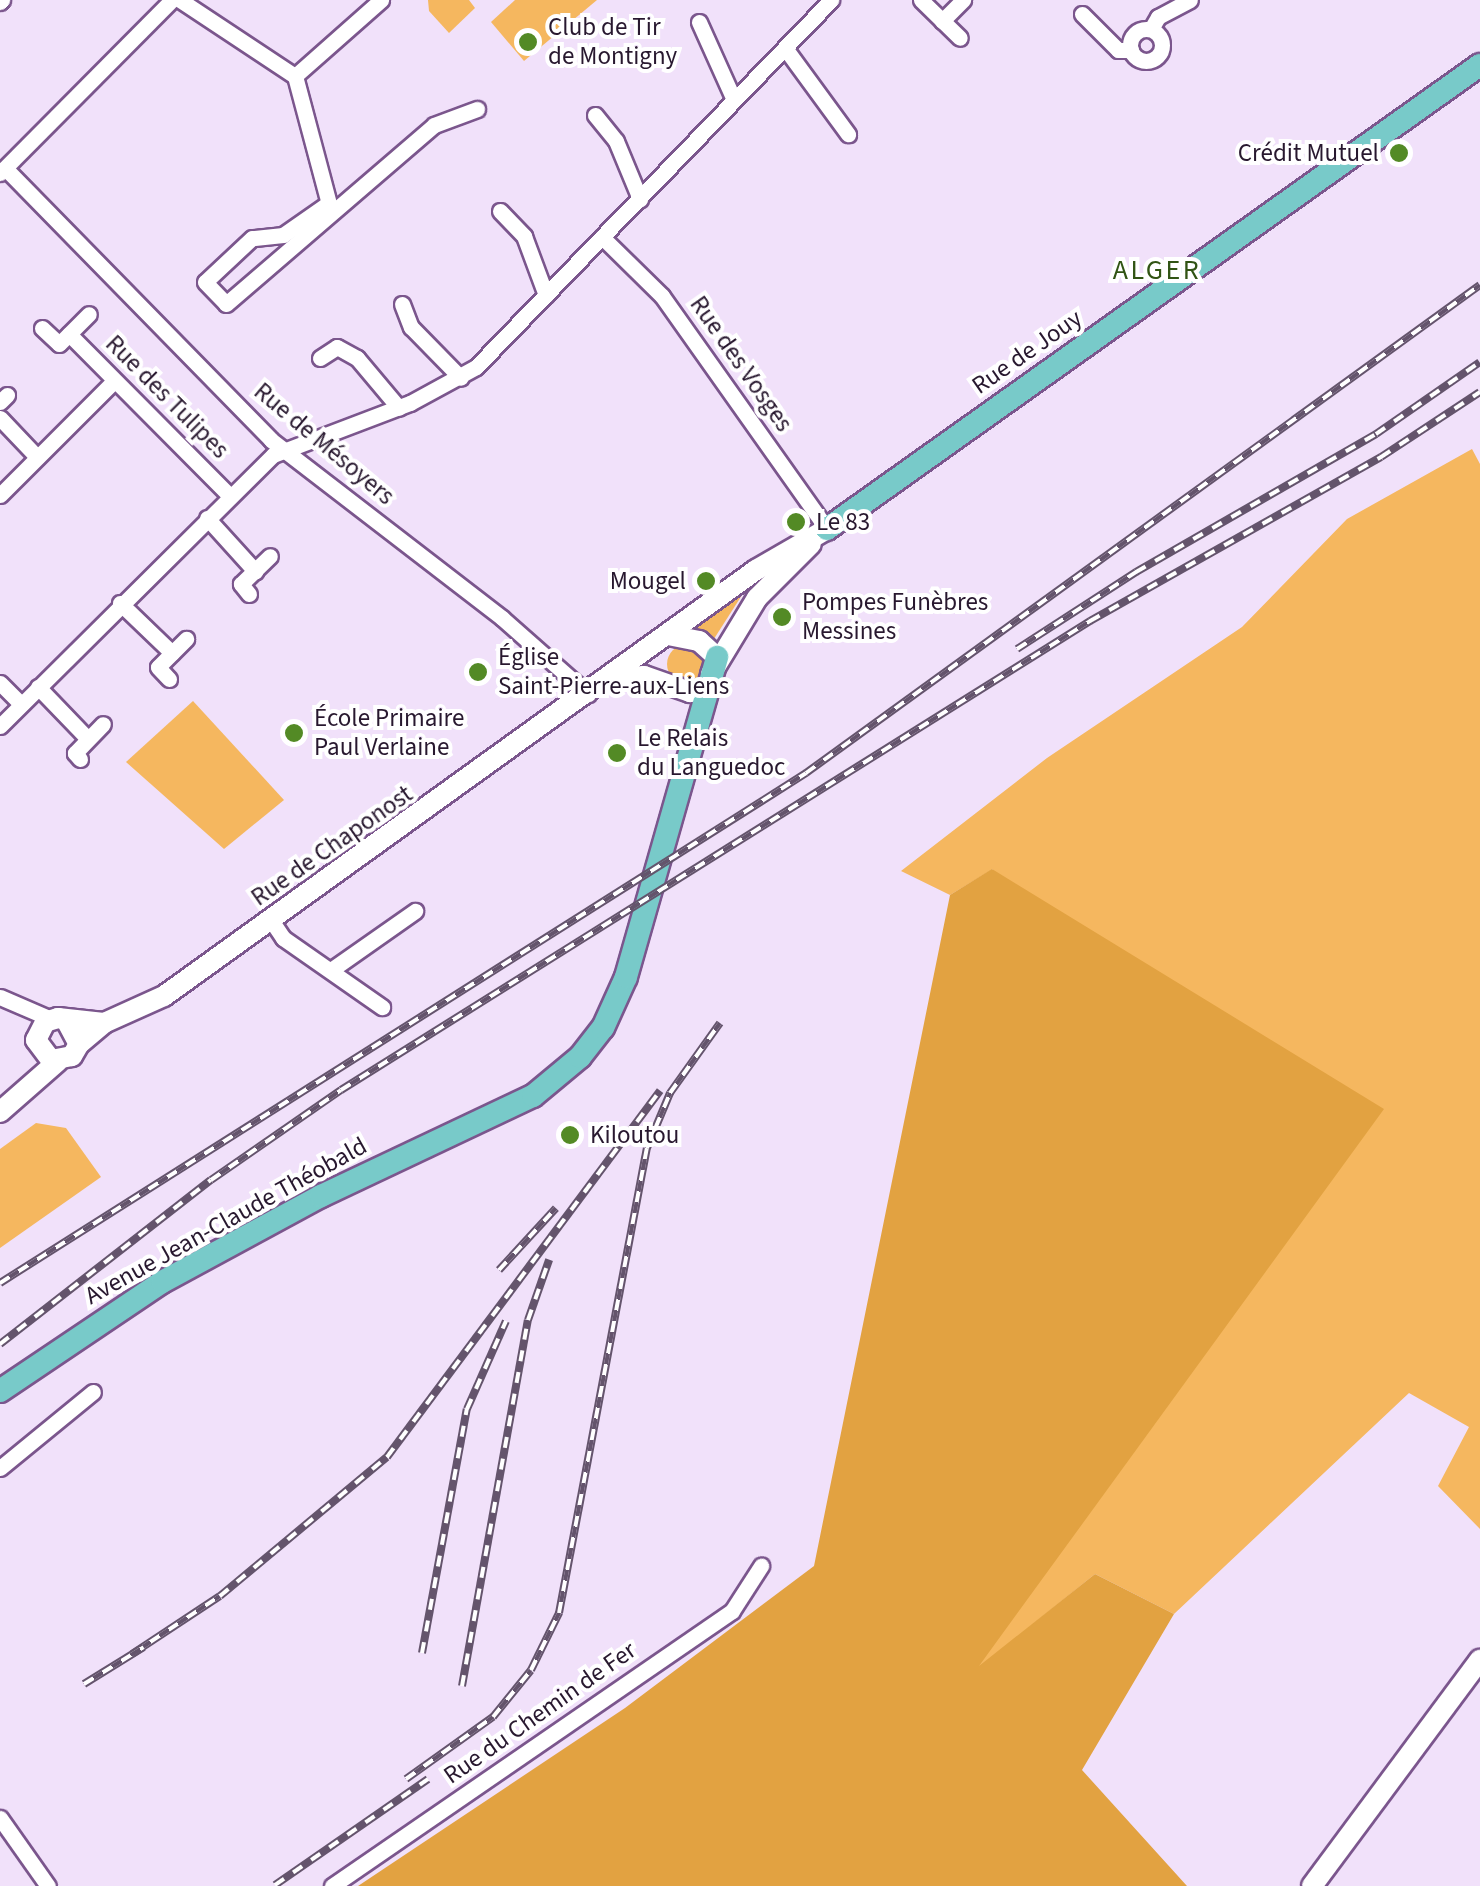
<!DOCTYPE html>
<html>
<head>
<meta charset="utf-8">
<style>
  body { margin:0 }
  #map { position:relative; width:1480px; height:1886px; overflow:hidden; background:#f1e1fa; font-family:"Source Sans 3",sans-serif }
  div>[style] { position:absolute }
  .green>* { inset:0; background:#f5b75f }
  .round { border-radius:50% }
  .forest>* { inset:0; background:#e2a241 }
  .roads { filter:drop-shadow(2px 0 #7b568d) drop-shadow(-2px 0 #7b568d) drop-shadow(0 2px #7b568d) drop-shadow(0 -2px #7b568d) }
  .minor>* { height:15px; margin:-7.5px; padding:0 7.5px; transform-origin:7.5px; border-radius:7.5px; background:#fff }
  .minor>.ring { margin:-7.5px; padding:0; box-sizing:content-box; background:none; border:15px solid #fff; border-radius:50% }
  .secondary>* { height:20px; margin:-10px; padding:0 10px; transform-origin:10px; border-radius:10px; background:#fff }
  .primary>* { height:22px; margin:-11px; padding:0 11px; transform-origin:11px; border-radius:11px; background:#78cac9 }
  .rail>* { height:8px; margin-top:-4px; transform-origin:0; background:repeating-linear-gradient(90deg,#fff 0 11px,#64546c 0 22px); box-sizing:border-box; border-block:2px solid #64546c }
  .dots>* { width:28px; height:28px; translate:-50% -50%; box-sizing:border-box; border:5px solid #fff; border-radius:50% }
  span { translate:-50% -50%; white-space:nowrap; text-align:center; line-height:1.15; -webkit-text-stroke:8px #fff; paint-order:stroke }
  .poi-label { font-size:25px; color:#28182f }
  .left { translate:0 -50%; text-align:left }
  .right { translate:-100% -50%; text-align:right }
  .street-label { font-size:25px; color:#28182f }
  .neighbourhood-label { font-size:28px; color:#315414; letter-spacing:2.5px }
</style>
</head>
<body>
<div id="map">
  <div class="green">
    <i style="clip-path:polygon(428px 0,469px 0,475px 8px,449px 33px,429px 11px)"></i>
    <i style="clip-path:polygon(515px 0,597px 0,524px 61px,491px 22px)"></i>
    <i style="clip-path:polygon(1472px 449px,1480px 464px,1480px 1529px,1438px 1486px,1469px 1427px,1409px 1393px,1174px 1614px,1095px 1574px,976px 1670px,993px 869px,950px 895px,901px 871px,1047px 758px,1242px 627px,1347px 519px)"></i>
    <i style="clip-path:polygon(751px 581px,712px 642px,681px 631px)"></i>
    <i class="round" style="left:667px;top:645px;width:38px;height:38px"></i>
    <i style="clip-path:polygon(193px 701px,284px 800px,224px 849px,126px 762px)"></i>
    <i style="clip-path:polygon(36px 1123px,66px 1128px,101px 1177px,0 1248px,0 1149px)"></i>
  </div>
  <div class="forest">
    <i style="clip-path:polygon(992px 869px,1384px 1109px,979px 1666px,1095px 1574px,1174px 1614px,1082px 1770px,1187px 1886px,358px 1886px,625px 1708px,814px 1566px,950px 895px)"></i>
  </div>
  <div class="roads">
    <div class="minor">
      <i style="left:180px;top:0;width:138px;rotate:33.5deg"></i>
      <i style="left:295px;top:76px;width:115px;rotate:-41.5deg"></i>
      <i style="left:921px;top:0;width:54px;rotate:44.3deg"></i>
      <i style="left:0;top:2px;width:3px;rotate:-45deg"></i>
      <i style="left:1082px;top:14px;width:51px;rotate:45deg"></i>
      <i style="left:1118px;top:50px;width:13px"></i>
      <i style="left:942px;top:21px;width:30px;rotate:-45deg"></i>
      <i style="left:699px;top:22px;width:85px;rotate:65.8deg"></i>
      <i style="left:1151px;top:29px;width:14px;rotate:-60deg"></i>
      <i style="left:1158px;top:17px;width:36px;rotate:-28deg"></i>
      <i class="ring" style="left:1130px;top:29px;width:17px;height:17px"></i>
      <i style="left:785px;top:48px;width:107px;rotate:53.8deg"></i>
      <i style="left:295px;top:76px;width:140px;rotate:75.1deg"></i>
      <i style="left:595px;top:115px;width:33px;rotate:51deg"></i>
      <i style="left:616px;top:141px;width:63px;rotate:67.5deg"></i>
      <i style="left:5px;top:168px;width:380px;rotate:45.6deg"></i>
      <i style="left:271px;top:440px;width:292px;rotate:37.6deg"></i>
      <i style="left:502px;top:618px;width:115px;rotate:41.5deg"></i>
      <i style="left:0;top:173px;width:244px;rotate:-45.2deg"></i>
      <i style="left:326px;top:205px;width:52px;rotate:145.1deg"></i>
      <i style="left:283px;top:235px;width:31px;rotate:174deg"></i>
      <i style="left:252px;top:238px;width:64px;rotate:136.9deg"></i>
      <i style="left:205px;top:282px;width:30px;rotate:46deg"></i>
      <i style="left:226px;top:304px;width:274px;rotate:-40.7deg"></i>
      <i style="left:434px;top:125px;width:46px;rotate:-20.4deg"></i>
      <i style="left:500px;top:211px;width:35px;rotate:46deg"></i>
      <i style="left:524px;top:236px;width:63px;rotate:69.6deg"></i>
      <i style="left:602px;top:237px;width:84px;rotate:44.5deg"></i>
      <i style="left:662px;top:296px;width:286px;rotate:54.7deg"></i>
      <i style="left:402px;top:304px;width:25px;rotate:69deg"></i>
      <i style="left:411px;top:327px;width:71px;rotate:45.6deg"></i>
      <i style="left:42px;top:328px;width:23px;rotate:43deg"></i>
      <i style="left:59px;top:344px;width:42px;rotate:-45deg"></i>
      <i style="left:69px;top:334px;width:227px;rotate:45.2deg"></i>
      <i style="left:320px;top:358px;width:20px;rotate:-33deg"></i>
      <i style="left:337px;top:347px;width:23px;rotate:29deg"></i>
      <i style="left:357px;top:358px;width:65px;rotate:50deg"></i>
      <i style="left:0;top:402px;width:10px;rotate:-45deg"></i>
      <i style="left:0;top:418px;width:54px;rotate:46.5deg"></i>
      <i style="left:0;top:495px;width:161px;rotate:-45deg"></i>
      <i style="left:207px;top:518px;width:72px;rotate:47.8deg"></i>
      <i style="left:249px;top:594px;width:13px;rotate:-129deg"></i>
      <i style="left:241px;top:584px;width:40px;rotate:-44deg"></i>
      <i style="left:120px;top:603px;width:72px;rotate:43.9deg"></i>
      <i style="left:169px;top:679px;width:16px;rotate:-133deg"></i>
      <i style="left:158px;top:667px;width:40px;rotate:-45deg"></i>
      <i style="left:0;top:683px;width:30px;rotate:45deg"></i>
      <i style="left:38px;top:687px;width:72px;rotate:46.1deg"></i>
      <i style="left:0;top:726px;width:385px;rotate:-44.8deg"></i>
      <i style="left:273px;top:455px;width:147px;rotate:-20.8deg"></i>
      <i style="left:410px;top:403px;width:75px;rotate:-28.6deg"></i>
      <i style="left:476px;top:367px;width:511px;rotate:-45.95deg"></i>
      <i style="left:80px;top:759px;width:8px;rotate:-130deg"></i>
      <i style="left:75px;top:753px;width:40px;rotate:-46deg"></i>
      <i style="left:271px;top:920px;width:22px;rotate:56deg"></i>
      <i style="left:283px;top:938px;width:121px;rotate:34.9deg"></i>
      <i style="left:331px;top:970px;width:103px;rotate:-35.1deg"></i>
      <i style="left:0;top:997px;width:56px;rotate:23.3deg"></i>
      <i style="left:0;top:1468px;width:120px;rotate:-39.3deg"></i>
      <i style="left:0;top:1818px;width:83px;rotate:54.8deg"></i>
      <i style="left:332px;top:1886px;width:485px;rotate:-34.5deg"></i>
      <i style="left:732px;top:1611px;width:54px;rotate:-57.2deg"></i>
    </div>
    <div class="secondary">
      <i style="left:668px;top:635px;width:32px;rotate:11deg"></i>
      <i style="left:699px;top:641px;width:24px;rotate:42deg"></i>
      <i style="left:711px;top:674px;width:89px;rotate:-58.8deg"></i>
      <i style="left:757px;top:598px;width:76px;rotate:-45deg"></i>
      <i style="left:609px;top:679px;width:35px;rotate:-5deg"></i>
      <i style="left:644px;top:676px;width:49px;rotate:19.2deg"></i>
      <i style="left:690px;top:692px;width:17px;rotate:-13deg"></i>
      <i style="left:66px;top:1020px;width:27px;rotate:62deg"></i>
      <i style="left:79px;top:1044px;width:14px;rotate:120deg"></i>
      <i style="left:72px;top:1056px;width:21px;rotate:169deg"></i>
      <i style="left:51px;top:1060px;width:25px;rotate:-127deg"></i>
      <i style="left:36px;top:1040px;width:20px;rotate:-63deg"></i>
      <i style="left:45px;top:1022px;width:14px;rotate:-17deg"></i>
      <i style="left:58px;top:1018px;width:46px;rotate:6.2deg"></i>
      <i style="left:79px;top:1044px;width:33px;rotate:-40deg"></i>
      <i style="left:104px;top:1023px;width:66px;rotate:-24.2deg"></i>
      <i style="left:164px;top:996px;width:729px;rotate:-35.74deg"></i>
      <i style="left:756px;top:570px;width:82px;rotate:-30deg"></i>
      <i style="left:0;top:1112px;width:77px;rotate:-41.3deg"></i>
      <i style="left:1312px;top:1886px;width:282px;rotate:-53.4deg"></i>
    </div>
    <div class="primary">
      <i style="left:827px;top:529px;width:801px;rotate:-35.4deg"></i>
      <i style="left:0;top:1391px;width:195px;rotate:-33.9deg"></i>
      <i style="left:162px;top:1282px;width:181px;rotate:-28.4deg"></i>
      <i style="left:321px;top:1196px;width:234px;rotate:-25.3deg"></i>
      <i style="left:533px;top:1096px;width:61px;rotate:-39.7deg"></i>
      <i style="left:580px;top:1057px;width:37px;rotate:-52deg"></i>
      <i style="left:603px;top:1028px;width:56px;rotate:-65.7deg"></i>
      <i style="left:626px;top:977px;width:333px;rotate:-74.1deg"></i>
    </div>
  </div>
  <div class="rail">
    <i style="left:1017px;top:649px;width:142px;rotate:-32.9deg"></i>
    <i style="left:1136px;top:572px;width:277px;rotate:-29.9deg"></i>
    <i style="left:1376px;top:434px;width:126px;rotate:-34.7deg"></i>
    <i style="left:499px;top:1270px;width:84px;rotate:-47.4deg"></i>
    <i style="left:0;top:1283px;width:954px;rotate:-32.32deg"></i>
    <i style="left:806px;top:773px;width:832px;rotate:-35.91deg"></i>
    <i style="left:0;top:1344px;width:267px;rotate:-37.9deg"></i>
    <i style="left:211px;top:1180px;width:158px;rotate:-34.7deg"></i>
    <i style="left:341px;top:1090px;width:884px;rotate:-32.05deg"></i>
    <i style="left:1090px;top:621px;width:334px;rotate:-29.4deg"></i>
    <i style="left:1381px;top:457px;width:118px;rotate:-33.3deg"></i>
    <i style="left:422px;top:1653px;width:248px;rotate:-79.6deg"></i>
    <i style="left:467px;top:1409px;width:96px;rotate:-66.1deg"></i>
    <i style="left:132px;top:1654px;width:105px;rotate:-33.4deg"></i>
    <i style="left:220px;top:1596px;width:217px;rotate:-39.8deg"></i>
    <i style="left:387px;top:1457px;width:457px;rotate:-53.3deg"></i>
    <i style="left:84px;top:1684px;width:70px;rotate:-31.7deg"></i>
    <i style="left:462px;top:1686px;width:372px;rotate:-79.8deg"></i>
    <i style="left:528px;top:1320px;width:64px;rotate:-70.7deg"></i>
    <i style="left:406px;top:1779px;width:107px;rotate:-35.5deg"></i>
    <i style="left:493px;top:1717px;width:60px;rotate:-51deg"></i>
    <i style="left:531px;top:1670px;width:64px;rotate:-63.8deg"></i>
    <i style="left:559px;top:1613px;width:473px;rotate:-79.3deg"></i>
    <i style="left:647px;top:1148px;width:60px;rotate:-67.3deg"></i>
    <i style="left:670px;top:1093px;width:86px;rotate:-54.5deg"></i>
    <i style="left:275px;top:1885px;width:186px;rotate:-34.7deg"></i>
  </div>
  <div class="dots">
    <i style="left:528px;top:42px;background:#538a25"></i>
    <i style="left:1399px;top:153px;background:#538a25"></i>
    <i style="left:796px;top:522px;background:#538a25"></i>
    <i style="left:706px;top:581px;background:#538a25"></i>
    <i style="left:782px;top:617px;background:#538a25"></i>
    <i style="left:478px;top:672px;background:#538a25"></i>
    <i style="left:294px;top:733px;background:#538a25"></i>
    <i style="left:617px;top:753px;background:#538a25"></i>
    <i style="left:570px;top:1135px;background:#538a25"></i>
  </div>
  <div class="poi-label">
    <span class="left" style="left:548px;top:42px">Club de Tir<br>de Montigny</span>
    <span class="right" style="left:1379px;top:153px">Crédit Mutuel</span>
    <span class="left" style="left:816px;top:522px">Le 83</span>
    <span class="right" style="left:686px;top:581px">Mougel</span>
    <span class="left" style="left:802px;top:617px">Pompes Funèbres<br>Messines</span>
    <span class="left" style="left:498px;top:672px">Église<br>Saint-Pierre-aux-Liens</span>
    <span class="left" style="left:314px;top:733px">École Primaire<br>Paul Verlaine</span>
    <span class="left" style="left:637px;top:753px">Le Relais<br>du Languedoc</span>
    <span class="left" style="left:590px;top:1135px">Kiloutou</span>
  </div>
  <div class="street-label">
    <span style="left:1027px;top:352px;rotate:-35deg">Rue de Jouy</span>
    <span style="left:741px;top:364px;rotate:55deg">Rue des Vosges</span>
    <span style="left:167px;top:397px;rotate:45deg">Rue des Tulipes</span>
    <span style="left:324px;top:444px;rotate:40deg">Rue de Mésoyers</span>
    <span style="left:332px;top:846px;rotate:-35deg">Rue de Chaponost</span>
    <span style="left:226px;top:1221px;rotate:-29deg">Avenue Jean-Claude Théobald</span>
    <span style="left:540px;top:1713px;rotate:-35deg">Rue du Chemin de Fer</span>
  </div>
  <div class="neighbourhood-label">
    <span style="left:1157px;top:270px">ALGER</span>
  </div>
</div>
</body>
</html>
